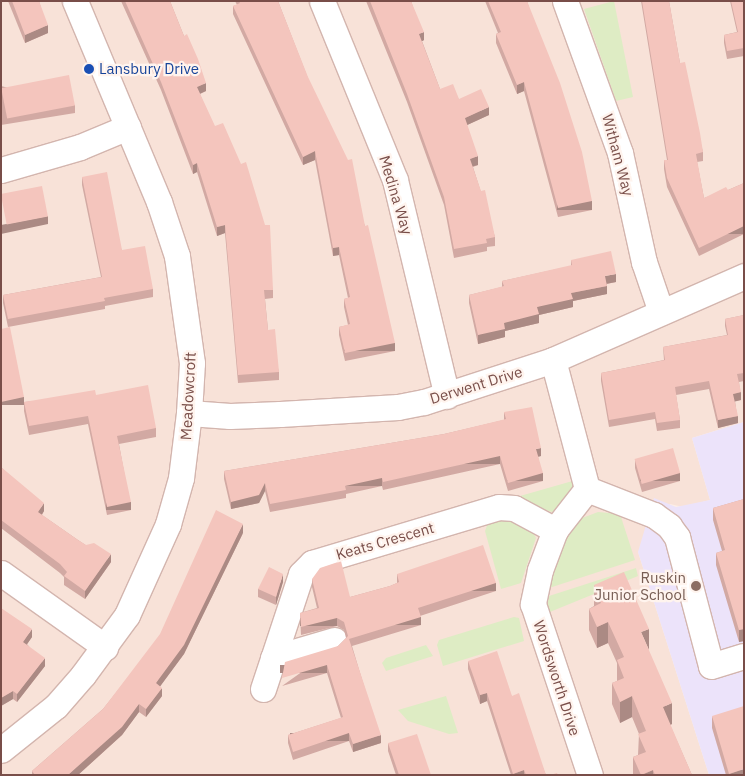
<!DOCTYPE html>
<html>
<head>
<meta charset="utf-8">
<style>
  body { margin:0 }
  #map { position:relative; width:745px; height:776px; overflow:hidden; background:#fdefe7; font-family:"IBM Plex Sans",sans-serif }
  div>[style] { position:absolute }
  .residential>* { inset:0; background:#f8e2d8 }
  .education>* { inset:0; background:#ece3fa }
  .green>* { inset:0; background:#deecc4 }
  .roads { filter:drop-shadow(1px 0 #d3b5ae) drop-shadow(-1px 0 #d3b5ae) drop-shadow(0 1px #d3b5ae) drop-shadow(0 -1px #d3b5ae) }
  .minor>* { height:25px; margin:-12.5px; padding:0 12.5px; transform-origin:12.5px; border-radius:12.5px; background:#fff }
  .wall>* { inset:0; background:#d2a9a3 }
  .shaded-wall>* { inset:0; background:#ab8a84; transform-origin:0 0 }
  .building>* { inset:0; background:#f4c5bd; transform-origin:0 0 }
  .dots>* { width:14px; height:14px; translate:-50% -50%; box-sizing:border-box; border:2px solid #fff4ee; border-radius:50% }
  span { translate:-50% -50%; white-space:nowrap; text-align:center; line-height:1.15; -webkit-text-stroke:4.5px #fff4ee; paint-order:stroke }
  .transit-label { font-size:15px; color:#164399 }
  .left { translate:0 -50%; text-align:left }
  .street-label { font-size:15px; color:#794e49 }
  .education-label { font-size:15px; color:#785e54 }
  .right { translate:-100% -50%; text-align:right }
  .frame { position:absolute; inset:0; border:2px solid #794e49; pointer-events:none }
</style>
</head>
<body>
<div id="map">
  <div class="residential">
    <i style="clip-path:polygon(1px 1px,744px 1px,744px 422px,692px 438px,710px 500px,683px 507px,670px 504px,638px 552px,709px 775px,1px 775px)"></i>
  </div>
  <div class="education">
    <i style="clip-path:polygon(744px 422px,744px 775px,709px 775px,638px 552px,654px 498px,676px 507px,710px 500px,692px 438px)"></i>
  </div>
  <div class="green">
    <i style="clip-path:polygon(614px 1px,633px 97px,616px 101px,584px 9px)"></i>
    <i style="clip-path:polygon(576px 480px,577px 485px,563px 508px,552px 512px,522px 503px,520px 496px)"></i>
    <i style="clip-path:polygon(598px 512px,620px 514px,635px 560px,543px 590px,558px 553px,577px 520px)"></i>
    <i style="clip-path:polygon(503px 518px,533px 532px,536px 538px,521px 583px,501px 589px,485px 531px,488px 523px)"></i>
    <i style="clip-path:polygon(636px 568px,638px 576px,545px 614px,549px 596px)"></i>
    <i style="clip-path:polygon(514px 617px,519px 618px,524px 641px,443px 666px,437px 645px,439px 640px)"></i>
    <i style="clip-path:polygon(426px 645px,433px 656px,386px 671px,382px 663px,386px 658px)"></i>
    <i style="clip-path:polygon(446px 696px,458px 733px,449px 734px,408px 721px,398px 710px)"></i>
  </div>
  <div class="roads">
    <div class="minor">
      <i style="left:322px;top:1px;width:193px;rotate:67.8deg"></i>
      <i style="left:395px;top:180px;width:222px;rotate:76.5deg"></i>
      <i style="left:565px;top:1px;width:162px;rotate:70.1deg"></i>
      <i style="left:620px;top:153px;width:112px;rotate:77.6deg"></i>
      <i style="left:644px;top:262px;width:53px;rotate:71.2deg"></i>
      <i style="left:1px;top:170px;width:82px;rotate:-16.2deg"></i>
      <i style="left:80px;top:147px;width:52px;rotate:-22.6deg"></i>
      <i style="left:553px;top:360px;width:133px;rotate:75.2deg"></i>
      <i style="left:587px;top:489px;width:52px;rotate:128deg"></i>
      <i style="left:555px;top:530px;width:43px;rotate:110.6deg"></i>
      <i style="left:540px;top:570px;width:35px;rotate:102deg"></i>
      <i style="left:533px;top:604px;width:180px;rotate:71.6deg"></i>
      <i style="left:189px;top:413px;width:41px;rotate:4.2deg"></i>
      <i style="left:230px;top:416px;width:50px;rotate:-2.3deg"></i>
      <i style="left:280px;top:414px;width:118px;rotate:-3.4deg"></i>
      <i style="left:398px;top:407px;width:26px;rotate:-11deg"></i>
      <i style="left:424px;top:402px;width:136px;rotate:-18deg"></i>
      <i style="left:553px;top:360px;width:209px;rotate:-23.7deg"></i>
      <i style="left:587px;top:489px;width:72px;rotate:21.2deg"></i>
      <i style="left:654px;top:515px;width:19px;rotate:36deg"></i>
      <i style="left:669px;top:526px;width:14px;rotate:54deg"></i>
      <i style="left:677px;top:537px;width:133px;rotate:75.2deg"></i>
      <i style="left:711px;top:666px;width:34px;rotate:-17deg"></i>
      <i style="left:1px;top:573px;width:128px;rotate:35.4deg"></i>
      <i style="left:273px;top:658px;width:64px;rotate:-16.4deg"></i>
      <i style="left:263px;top:689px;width:121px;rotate:-71.7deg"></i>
      <i style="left:301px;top:574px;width:16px;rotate:-45deg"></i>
      <i style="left:312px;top:563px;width:195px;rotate:-16.7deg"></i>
      <i style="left:499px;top:507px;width:15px;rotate:4deg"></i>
      <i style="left:514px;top:508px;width:47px;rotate:28.2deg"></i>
      <i style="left:1px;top:750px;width:70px;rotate:-38.7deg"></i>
      <i style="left:56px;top:706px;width:41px;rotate:-48.9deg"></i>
      <i style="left:83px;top:675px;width:74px;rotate:-53.7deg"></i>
      <i style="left:127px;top:615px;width:100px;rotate:-65.7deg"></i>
      <i style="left:168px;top:524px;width:48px;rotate:-74.2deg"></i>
      <i style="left:181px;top:478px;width:65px;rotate:-83deg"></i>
      <i style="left:189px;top:413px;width:50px;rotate:-86.6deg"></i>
      <i style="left:192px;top:363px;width:108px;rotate:-98deg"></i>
      <i style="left:177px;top:256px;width:57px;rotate:-108.4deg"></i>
      <i style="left:159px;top:202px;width:218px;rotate:-112.7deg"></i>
    </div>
  </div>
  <div class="wall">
    <i style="clip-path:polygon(8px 1px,39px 1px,48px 33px,25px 43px)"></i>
    <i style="clip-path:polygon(121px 1px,170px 1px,206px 91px,200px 94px,273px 290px,273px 298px,265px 299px,268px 330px,279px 372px,279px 380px,238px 383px,225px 233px,217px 236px,197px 172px,193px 174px,161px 90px)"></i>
    <i style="clip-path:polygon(235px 1px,278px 1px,365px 226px,395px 351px,345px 361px,339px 335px,339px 327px,348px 325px,344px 307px,344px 299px,348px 298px,339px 255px,333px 256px,315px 160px,303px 165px,233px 14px,233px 6px,237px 5px)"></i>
    <i style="clip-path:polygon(366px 1px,411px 1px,424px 40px,422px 41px,440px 89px,489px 115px,467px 125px,478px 165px,473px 167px,495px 237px,495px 246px,487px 247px,487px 251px,454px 258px,444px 205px,407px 102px)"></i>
    <i style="clip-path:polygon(485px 1px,527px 1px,592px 210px,558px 217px,524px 91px,517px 94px,496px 43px,496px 34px,498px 33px)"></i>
    <i style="clip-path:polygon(641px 1px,669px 1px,680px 63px,703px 152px,703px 161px,697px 162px,704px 198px,728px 190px,744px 183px,744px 234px,699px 256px,667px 187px,664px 169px,664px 160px,667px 160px)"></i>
    <i style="clip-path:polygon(730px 1px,744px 1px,744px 56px,727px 59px,724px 43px,724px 35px,737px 32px)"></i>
    <i style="clip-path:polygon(1px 86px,75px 105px,75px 113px,1px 125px)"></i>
    <i style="clip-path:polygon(82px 177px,122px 250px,153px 289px,153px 297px,105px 306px,105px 309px,8px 327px,3px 303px,3px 295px,101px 277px,82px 185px)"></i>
    <i style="clip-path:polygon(571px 260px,616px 282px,607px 284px,607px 294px,573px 301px,573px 307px,539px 315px,539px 323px,505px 331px,505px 337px,478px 344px,469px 303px,469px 295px,502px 287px,502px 281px,571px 266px)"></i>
    <i style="clip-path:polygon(744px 315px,744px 381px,739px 382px,741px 400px,735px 401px,738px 423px,718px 428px,709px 389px,676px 395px,680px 420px,680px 428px,657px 431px,655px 419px,609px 427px,601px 381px,601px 373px,664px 360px,663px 347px,727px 335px,725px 326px,725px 319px)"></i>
    <i style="clip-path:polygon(96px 395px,156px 428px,156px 437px,119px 444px,131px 510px,107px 515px,88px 424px,29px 435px,24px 411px,24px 402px)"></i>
    <i style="clip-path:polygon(504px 412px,541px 456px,538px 457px,543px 481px,508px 491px,500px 464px,383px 490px,382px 486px,346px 494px,346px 498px,270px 512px,265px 491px,259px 503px,231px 509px,224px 479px,224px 471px,444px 434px,504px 420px)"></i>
    <i style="clip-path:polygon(635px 459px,680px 481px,642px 492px,635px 468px)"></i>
    <i style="clip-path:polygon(1px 467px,44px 511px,42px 515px,78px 540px,111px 562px,85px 599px,64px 585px,64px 577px,60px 573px,1px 528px)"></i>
    <i style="clip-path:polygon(744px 499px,744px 641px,739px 642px,716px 565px,716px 553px,722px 551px,713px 520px,713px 508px)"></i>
    <i style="clip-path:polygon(243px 533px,184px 654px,160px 686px,162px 696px,146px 717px,139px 712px,122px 735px,78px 775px,32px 775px,32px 771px,103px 709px)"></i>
    <i style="clip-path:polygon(397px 574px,496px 591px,420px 616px,421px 625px,352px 646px,381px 743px,353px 752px,349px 741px,293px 760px,288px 743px,288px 735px,341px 718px,327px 673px,282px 686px,338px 646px,346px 638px,344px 630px,337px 626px,301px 635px,300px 613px,317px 608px,312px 587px,312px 579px,350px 597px,390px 586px,397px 583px)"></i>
    <i style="clip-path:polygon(283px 582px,276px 605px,258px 597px,258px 589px)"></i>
    <i style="clip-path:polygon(594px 585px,648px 650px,672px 724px,670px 725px,692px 775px,633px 775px,633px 757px,638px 755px,639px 734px,632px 717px,620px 723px,612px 704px,612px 683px,617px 681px,617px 663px,608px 643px,597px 648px,589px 630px,589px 609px,594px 606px)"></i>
    <i style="clip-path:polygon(1px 608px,32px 637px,27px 644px,45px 666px,17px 702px,13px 699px,1px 706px)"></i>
    <i style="clip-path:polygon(468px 661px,512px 696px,546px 775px,511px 775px,487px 701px,480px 704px,468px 669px)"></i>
    <i style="clip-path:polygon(712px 716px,744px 775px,726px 775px,712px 728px)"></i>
    <i style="clip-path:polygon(388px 743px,431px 775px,396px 775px,388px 751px)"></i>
  </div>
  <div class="shaded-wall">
    <i style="clip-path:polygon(48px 25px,48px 33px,25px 43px,25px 35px)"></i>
    <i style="clip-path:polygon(424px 32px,424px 40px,419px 43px,419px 34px)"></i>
    <i style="clip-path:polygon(524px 82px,524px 91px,517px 94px,517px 85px)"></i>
    <i style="clip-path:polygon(206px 83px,206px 91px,197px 95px,197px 87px)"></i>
    <i style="clip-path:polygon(489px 107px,489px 115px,465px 126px,465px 118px)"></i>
    <i style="clip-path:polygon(315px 151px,315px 160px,303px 165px,303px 157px)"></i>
    <i style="clip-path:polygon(478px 156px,478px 165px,470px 167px,470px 159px)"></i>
    <i style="clip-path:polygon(197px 163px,197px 172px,193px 174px,193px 165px)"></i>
    <i style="left:592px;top:201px;width:9px;height:35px;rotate:90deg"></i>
    <i style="clip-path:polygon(48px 216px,48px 224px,1px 234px,1px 225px)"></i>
    <i style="clip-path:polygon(225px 225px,225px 233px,217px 236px,217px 227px)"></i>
    <i style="left:744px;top:226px;width:8px;height:50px;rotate:90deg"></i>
    <i style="clip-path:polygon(339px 247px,339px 255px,333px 256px,333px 248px)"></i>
    <i style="clip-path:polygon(616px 274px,616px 282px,605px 284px,605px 276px)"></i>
    <i style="clip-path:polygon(607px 286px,607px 294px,573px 301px,573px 307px,539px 315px,539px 323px,505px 331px,505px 337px,478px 344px,478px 335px,537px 307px,571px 293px)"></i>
    <i style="left:395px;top:343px;width:8px;height:51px;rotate:90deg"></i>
    <i style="clip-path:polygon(741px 392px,741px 400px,733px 402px,733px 394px)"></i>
    <i style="left:24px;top:397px;width:8px;height:24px;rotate:90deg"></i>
    <i style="clip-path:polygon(738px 416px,738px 423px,718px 428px,718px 420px)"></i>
    <i style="clip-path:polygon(541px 448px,541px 456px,536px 457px,536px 449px)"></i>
    <i style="left:500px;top:456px;width:8px;height:120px;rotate:90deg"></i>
    <i style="left:543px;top:473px;width:8px;height:36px;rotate:90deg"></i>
    <i style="left:680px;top:473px;width:8px;height:40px;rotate:90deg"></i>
    <i style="left:382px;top:478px;width:8px;height:38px;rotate:90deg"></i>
    <i style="clip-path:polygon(265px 483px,265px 491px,259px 503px,231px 509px,231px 502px)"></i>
    <i style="left:131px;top:502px;width:8px;height:25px;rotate:90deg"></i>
    <i style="clip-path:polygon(44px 503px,44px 511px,38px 520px,38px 512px)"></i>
    <i style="clip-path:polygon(243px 524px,243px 533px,184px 654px,156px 692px,156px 683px)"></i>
    <i style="clip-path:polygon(111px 554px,111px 562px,85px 599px,85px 591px)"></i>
    <i style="clip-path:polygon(283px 574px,283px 582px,276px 605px,276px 597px)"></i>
    <i style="left:496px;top:583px;width:8px;height:82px;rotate:90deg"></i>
    <i style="left:421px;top:617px;width:8px;height:75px;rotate:90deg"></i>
    <i style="left:337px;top:618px;width:8px;height:37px;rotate:90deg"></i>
    <i style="clip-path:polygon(608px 622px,608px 643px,597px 648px,597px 627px)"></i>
    <i style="clip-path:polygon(32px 629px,32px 637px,23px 650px,23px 642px)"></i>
    <i style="clip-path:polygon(649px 629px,649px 650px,641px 632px)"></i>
    <i style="clip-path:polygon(744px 629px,744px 641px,739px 642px,739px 630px)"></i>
    <i style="clip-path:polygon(45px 658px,45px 666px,17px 702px,17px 694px)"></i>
    <i style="left:327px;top:665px;width:8px;height:47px;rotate:90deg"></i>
    <i style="clip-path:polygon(162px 688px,162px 696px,146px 717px,146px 709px)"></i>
    <i style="clip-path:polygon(13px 691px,13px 699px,1px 706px,1px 698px)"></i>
    <i style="clip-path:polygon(487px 693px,487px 701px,480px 704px,480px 695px)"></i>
    <i style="clip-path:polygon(632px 696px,632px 717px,620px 723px,620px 702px)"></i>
    <i style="clip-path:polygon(672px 703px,672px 724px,663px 728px,663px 707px)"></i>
    <i style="clip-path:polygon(139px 704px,139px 712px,122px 735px,78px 775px,68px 775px)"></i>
    <i style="left:349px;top:733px;width:8px;height:59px;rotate:90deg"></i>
    <i style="clip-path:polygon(381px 735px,381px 743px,353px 752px,353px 744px)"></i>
    <i style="clip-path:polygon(744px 769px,744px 775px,729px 775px,729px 774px)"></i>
    <i style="clip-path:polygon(524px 770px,524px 775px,513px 775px,513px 774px)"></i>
    <i style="clip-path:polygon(653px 770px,653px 775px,642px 775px)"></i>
  </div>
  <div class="building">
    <i style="clip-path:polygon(12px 1px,39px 1px,48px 25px,25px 35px)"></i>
    <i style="clip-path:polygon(125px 1px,170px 1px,184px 36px,187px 34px,198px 59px,206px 83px,197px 87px,215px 126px,223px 123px,241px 164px,246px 162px,265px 225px,270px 225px,273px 290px,264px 290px,268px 330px,275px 329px,279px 372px,238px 375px,225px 225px,217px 227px,197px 163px,193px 165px,161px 82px)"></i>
    <i style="clip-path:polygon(239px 1px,278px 1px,308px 77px,348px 160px,352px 159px,365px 226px,368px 225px,395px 343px,345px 353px,339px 327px,350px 324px,344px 299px,350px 297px,339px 247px,333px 248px,315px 151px,303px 157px,233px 6px,240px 3px)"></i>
    <i style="clip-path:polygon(370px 1px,411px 1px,424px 32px,419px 34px,440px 89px,453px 84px,459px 99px,481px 89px,489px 107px,465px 118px,478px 156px,470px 159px,481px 191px,485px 190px,495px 237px,486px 239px,487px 243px,454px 249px,444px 197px,407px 94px)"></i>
    <i style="clip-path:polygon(488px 1px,527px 1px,560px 83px,582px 152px,592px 201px,558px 208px,524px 82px,517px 85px,496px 34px,501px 32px)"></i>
    <i style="clip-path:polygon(642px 1px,669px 1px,680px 63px,685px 62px,700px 133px,703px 152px,696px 154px,704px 198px,726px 187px,728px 190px,744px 183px,744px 226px,699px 248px,667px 178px,664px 160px,668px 160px)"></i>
    <i style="clip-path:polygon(731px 1px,744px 1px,744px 48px,727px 51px,724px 35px,738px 32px)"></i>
    <i style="left:69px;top:75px;width:31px;height:69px;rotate:79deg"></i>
    <i style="clip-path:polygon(107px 172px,122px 250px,145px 246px,153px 289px,104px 298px,105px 301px,8px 319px,3px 295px,102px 277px,82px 177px)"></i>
    <i style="left:42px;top:186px;width:31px;height:42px;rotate:79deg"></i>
    <i style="clip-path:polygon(611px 251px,616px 274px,605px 276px,607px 286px,571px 293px,573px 299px,537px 307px,539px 314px,504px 323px,505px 329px,478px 335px,469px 295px,504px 286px,502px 281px,572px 265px,571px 260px)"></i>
    <i style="clip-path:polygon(744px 315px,744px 373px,737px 374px,741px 392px,733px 394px,738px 416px,718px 420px,709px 381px,675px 387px,680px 420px,657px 423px,655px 412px,609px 420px,601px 373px,665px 360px,663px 347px,728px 335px,725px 319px)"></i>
    <i style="clip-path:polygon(10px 327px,24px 397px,1px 402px,1px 329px)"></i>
    <i style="clip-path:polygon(148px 385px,156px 428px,117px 436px,131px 502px,107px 507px,88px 416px,29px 426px,24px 402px,95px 390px,96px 395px)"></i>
    <i style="clip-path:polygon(532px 407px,541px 448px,536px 449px,543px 473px,508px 483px,500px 456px,383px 482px,382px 478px,345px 486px,346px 490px,270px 504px,265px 483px,259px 495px,231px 502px,224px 471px,444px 434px,506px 419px,504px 412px)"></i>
    <i style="left:673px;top:448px;width:26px;height:40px;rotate:74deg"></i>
    <i style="clip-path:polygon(1px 467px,44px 503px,38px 512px,78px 540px,86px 545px,94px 543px,111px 554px,85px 591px,64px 576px,67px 572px,60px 564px,1px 520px)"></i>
    <i style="clip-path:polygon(744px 499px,744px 629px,739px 630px,716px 553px,725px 550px,713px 508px)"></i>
    <i style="clip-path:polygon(216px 510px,243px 524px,184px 645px,156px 683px,162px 688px,146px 709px,139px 704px,122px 727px,68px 775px,35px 775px,32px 771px,103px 709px,160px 634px)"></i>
    <i style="clip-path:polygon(483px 545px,496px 583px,418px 608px,421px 617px,349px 639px,381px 735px,353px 744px,349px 733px,293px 752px,288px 735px,343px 717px,327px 665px,282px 678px,285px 662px,338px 646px,348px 636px,344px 622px,337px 618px,301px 627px,300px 613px,319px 608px,312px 579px,320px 568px,341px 561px,350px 597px,390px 586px,399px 582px,397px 574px)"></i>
    <i style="clip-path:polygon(269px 567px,283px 574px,276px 597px,258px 589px)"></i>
    <i style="clip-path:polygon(624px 572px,649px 629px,641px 632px,672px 703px,663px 707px,692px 775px,655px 775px,653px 770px,641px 775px,633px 757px,646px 752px,638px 734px,646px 731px,632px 696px,620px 702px,612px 683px,624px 678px,617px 660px,624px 657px,608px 622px,597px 627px,589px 609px,601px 603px,594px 585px)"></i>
    <i style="clip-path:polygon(1px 608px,32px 629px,23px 642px,45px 658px,17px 694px,13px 691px,1px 698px)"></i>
    <i style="clip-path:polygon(497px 651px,512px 696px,519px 693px,546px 775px,526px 775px,524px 770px,513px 774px,487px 693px,480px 695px,468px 661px)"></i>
    <i style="clip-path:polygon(744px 706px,744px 769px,729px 774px,712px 716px)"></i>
    <i style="clip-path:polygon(417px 734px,431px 775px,399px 775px,388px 743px)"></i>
    <i style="clip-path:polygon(557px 773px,558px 775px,550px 775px)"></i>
  </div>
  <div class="dots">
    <i style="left:89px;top:69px;background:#1a4fb4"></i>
    <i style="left:696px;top:586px;background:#8d6e63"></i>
  </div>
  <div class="transit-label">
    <span class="left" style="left:99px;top:69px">Lansbury Drive</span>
  </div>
  <div class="street-label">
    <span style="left:618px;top:155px;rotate:75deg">Witham Way</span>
    <span style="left:396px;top:195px;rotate:73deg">Medina Way</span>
    <span style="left:476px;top:385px;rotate:-17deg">Derwent Drive</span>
    <span style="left:188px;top:396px;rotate:-87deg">Meadowcroft</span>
    <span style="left:385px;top:541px;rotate:-16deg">Keats Crescent</span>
    <span style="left:557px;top:678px;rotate:72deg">Wordsworth Drive</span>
  </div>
  <div class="education-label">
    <span class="right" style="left:686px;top:586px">Ruskin<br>Junior School</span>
  </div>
  <div class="frame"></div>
</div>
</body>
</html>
